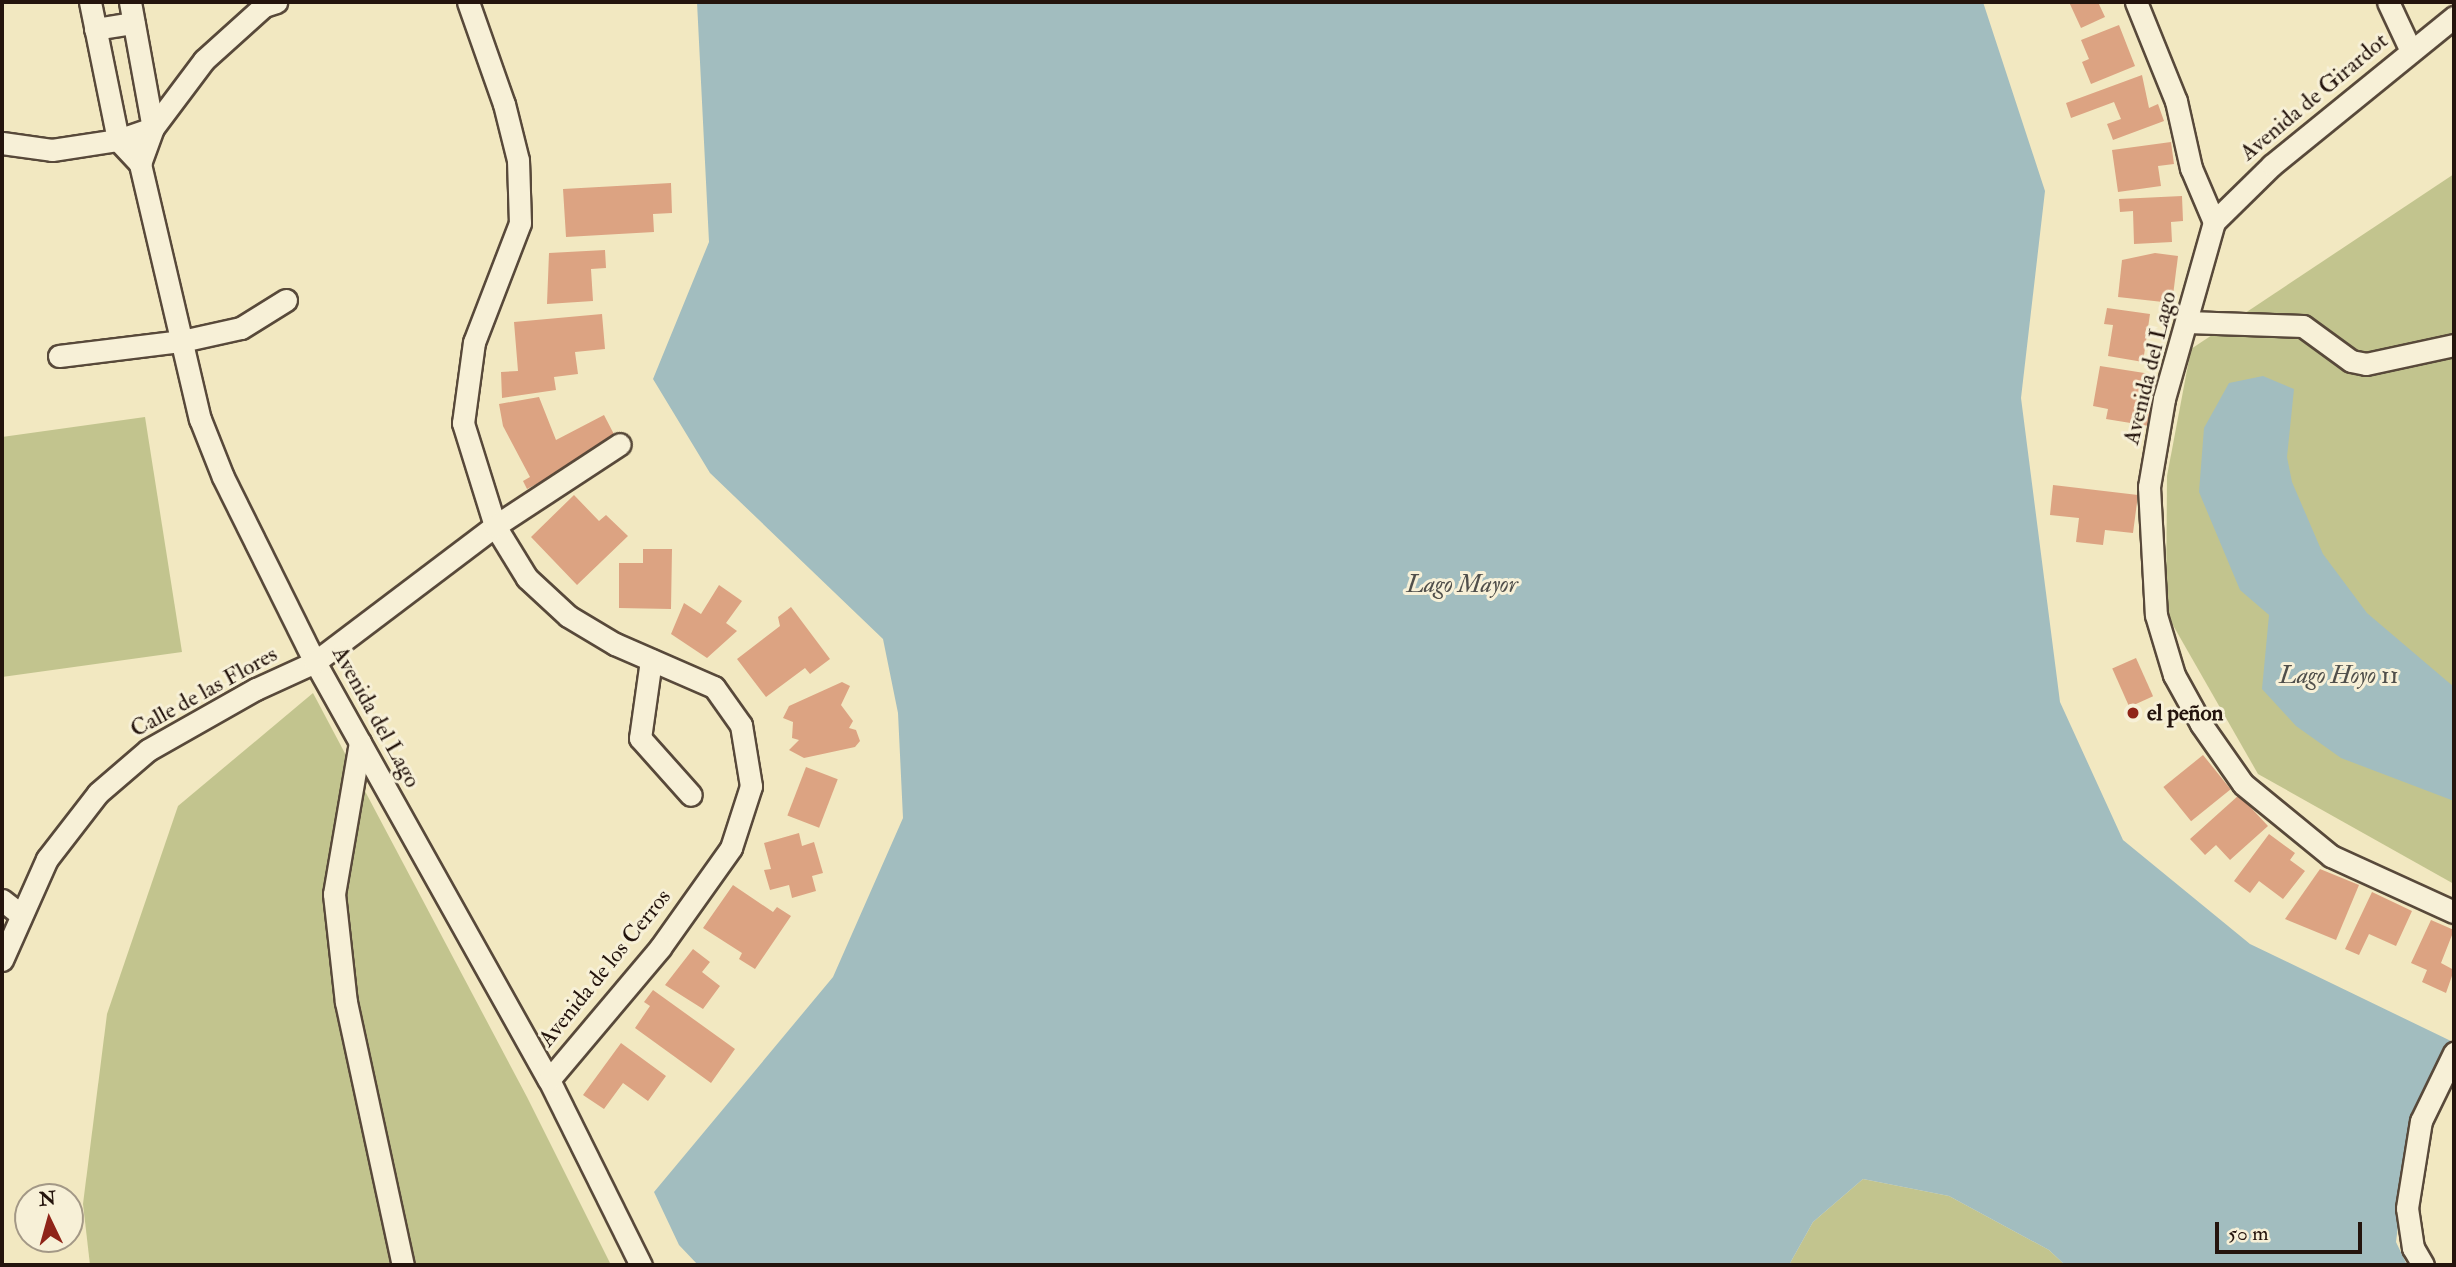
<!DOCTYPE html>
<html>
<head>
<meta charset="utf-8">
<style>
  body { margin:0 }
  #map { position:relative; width:2456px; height:1267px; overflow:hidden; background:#f2e8c1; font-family:"IM FELL Double Pica",serif }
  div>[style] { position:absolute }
  .green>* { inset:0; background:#c2c48e }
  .water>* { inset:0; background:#a2bdbf }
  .building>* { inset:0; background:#dca382; transform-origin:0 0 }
  .roads { filter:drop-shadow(2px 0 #58493a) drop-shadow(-2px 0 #58493a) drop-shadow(0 2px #58493a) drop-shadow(0 -2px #58493a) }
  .minor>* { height:21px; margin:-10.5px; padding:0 10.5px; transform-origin:10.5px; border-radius:10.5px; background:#f7f0d7 }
  .dots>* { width:19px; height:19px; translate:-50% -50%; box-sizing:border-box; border:4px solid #f7f0d7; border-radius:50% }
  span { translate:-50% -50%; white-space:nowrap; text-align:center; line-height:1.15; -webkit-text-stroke:6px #f7f0d7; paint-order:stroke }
  .street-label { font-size:23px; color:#24140d }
  .poi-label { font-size:23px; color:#24140d; font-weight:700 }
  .left { translate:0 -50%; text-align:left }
  .water-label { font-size:24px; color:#504f4b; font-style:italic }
  .frame { position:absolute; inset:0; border:4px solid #24140d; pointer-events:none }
  .north { position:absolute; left:14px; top:1183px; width:70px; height:70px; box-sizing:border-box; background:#f7f0d7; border:2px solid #a39886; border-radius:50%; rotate:355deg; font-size:19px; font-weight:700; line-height:28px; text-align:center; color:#24140d }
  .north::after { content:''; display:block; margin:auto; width:24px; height:32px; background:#8f2418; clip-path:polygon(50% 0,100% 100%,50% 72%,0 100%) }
  .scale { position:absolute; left:2215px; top:1222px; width:147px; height:32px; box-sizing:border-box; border:4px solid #24140d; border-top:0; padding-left:9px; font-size:21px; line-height:24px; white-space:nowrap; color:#24140d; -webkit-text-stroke:5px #f7f0d7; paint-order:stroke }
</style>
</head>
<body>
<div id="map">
  <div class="green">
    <i style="clip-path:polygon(2454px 174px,2454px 884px,2258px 774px,2166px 613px,2167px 476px,2191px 349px)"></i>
    <i style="clip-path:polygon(145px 417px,182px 652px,2px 677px,2px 437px)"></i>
    <i style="clip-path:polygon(313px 693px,527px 1097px,611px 1265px,90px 1265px,83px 1204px,107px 1014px,178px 806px)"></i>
    <i style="clip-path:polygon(1863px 1179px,1949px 1196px,2049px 1250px,2065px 1265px,1789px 1265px,1813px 1222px)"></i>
  </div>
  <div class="water">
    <i style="clip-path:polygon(697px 2px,1983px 2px,2045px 191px,2021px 398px,2060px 702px,2123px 840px,2250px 944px,2451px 1041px,2409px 1138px,2396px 1242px,2407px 1265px,2065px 1265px,2049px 1250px,1949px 1196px,1863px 1179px,1813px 1222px,1789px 1265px,698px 1265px,679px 1245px,654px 1192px,833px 977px,903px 818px,898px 713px,883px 639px,710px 473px,653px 379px,709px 242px)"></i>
    <i style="clip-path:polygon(2263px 376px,2294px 389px,2287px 457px,2292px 482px,2323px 554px,2367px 613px,2454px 687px,2454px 801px,2341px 758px,2296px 726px,2262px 689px,2269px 615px,2240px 590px,2199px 492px,2204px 428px,2229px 383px)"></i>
  </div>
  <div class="building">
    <i style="clip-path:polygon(2069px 2px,2098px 2px,2105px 17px,2081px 28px)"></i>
    <i style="clip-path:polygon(2119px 25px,2135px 66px,2091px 84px,2082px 62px,2089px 59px,2081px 40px)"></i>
    <i style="clip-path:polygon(2142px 75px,2149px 108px,2158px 104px,2164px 121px,2113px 140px,2107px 124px,2121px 119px,2114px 102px,2071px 118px,2066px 103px)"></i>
    <i style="clip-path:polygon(2171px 142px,2174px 164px,2158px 166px,2161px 186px,2118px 192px,2112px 150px)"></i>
    <i style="clip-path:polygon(671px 183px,672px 213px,653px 214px,654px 232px,566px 237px,563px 189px)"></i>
    <i style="clip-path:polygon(2182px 196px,2183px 221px,2171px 222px,2172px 242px,2134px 244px,2133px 211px,2120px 212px,2119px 199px)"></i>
    <i style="clip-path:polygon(605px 250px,606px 268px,591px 269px,593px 301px,547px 304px,549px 253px)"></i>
    <i style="clip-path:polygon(2155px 253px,2178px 256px,2172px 303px,2118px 297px,2122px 260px)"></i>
    <i style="clip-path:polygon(2107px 308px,2150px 314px,2143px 362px,2108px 356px,2113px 325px,2104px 324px)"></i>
    <i style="clip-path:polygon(602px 314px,605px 349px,575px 352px,578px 374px,554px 377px,556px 390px,502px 398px,501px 372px,518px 371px,514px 322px)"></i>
    <i style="clip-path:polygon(2100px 366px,2157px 375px,2149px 426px,2106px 419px,2108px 409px,2093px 406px)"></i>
    <i style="clip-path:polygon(539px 397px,556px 440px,604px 415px,618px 442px,527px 489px,523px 481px,530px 477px,503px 426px,499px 404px)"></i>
    <i style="clip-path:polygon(2053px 485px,2138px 495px,2133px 533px,2105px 530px,2103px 545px,2076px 542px,2079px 518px,2050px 515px)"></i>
    <i style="clip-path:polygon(574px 495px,599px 521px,606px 515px,628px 536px,577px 585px,531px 537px)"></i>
    <i style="clip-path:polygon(643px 549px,672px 549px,671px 609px,619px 608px,619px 563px,643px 563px)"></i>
    <i style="clip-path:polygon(719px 585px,742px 601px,726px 623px,737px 631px,707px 658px,671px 634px,684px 603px,701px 614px)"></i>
    <i style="clip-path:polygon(791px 607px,830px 659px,810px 674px,805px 668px,766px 697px,737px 659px,780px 626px,778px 617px)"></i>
    <i style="left:2136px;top:658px;width:42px;height:26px;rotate:66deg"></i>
    <i style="clip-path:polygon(842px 682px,850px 686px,841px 705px,853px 721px,849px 728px,856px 730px,860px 741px,855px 747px,804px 758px,789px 750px,799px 740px,792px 738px,793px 722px,783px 718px,789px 706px)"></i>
    <i style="left:2203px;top:755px;width:44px;height:51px;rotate:51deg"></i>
    <i style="left:806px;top:767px;width:34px;height:52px;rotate:21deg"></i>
    <i style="clip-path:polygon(2239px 795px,2268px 826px,2230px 860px,2216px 845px,2205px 855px,2190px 839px)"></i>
    <i style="clip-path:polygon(799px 833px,802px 846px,814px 842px,823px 873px,812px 876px,816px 891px,792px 898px,789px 885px,770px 890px,764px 870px,771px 869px,764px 843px)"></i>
    <i style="clip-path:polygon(2269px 834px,2295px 853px,2290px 860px,2305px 871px,2283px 899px,2259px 881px,2250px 893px,2234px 881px)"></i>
    <i style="clip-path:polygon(2320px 869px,2359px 885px,2336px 940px,2285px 919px)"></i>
    <i style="clip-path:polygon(733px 885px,773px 912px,777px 907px,791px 916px,755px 969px,739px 959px,742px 953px,703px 928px)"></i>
    <i style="clip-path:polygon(2372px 892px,2412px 911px,2396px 946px,2369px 934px,2359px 955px,2345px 949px)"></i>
    <i style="clip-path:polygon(2431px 920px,2454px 930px,2441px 963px,2454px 970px,2446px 993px,2422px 982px,2427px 970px,2411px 963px)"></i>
    <i style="clip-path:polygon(693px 949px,710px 962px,702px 972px,720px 986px,703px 1009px,665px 985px)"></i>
    <i style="clip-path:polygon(653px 990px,735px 1049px,711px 1083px,635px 1028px,650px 1006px,644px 1002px)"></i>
    <i style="clip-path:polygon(621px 1043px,666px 1076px,648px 1101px,623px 1083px,604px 1109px,583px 1095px)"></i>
  </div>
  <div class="roads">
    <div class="minor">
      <i style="left:90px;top:2px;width:141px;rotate:78.5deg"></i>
      <i style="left:118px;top:140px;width:33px;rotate:47deg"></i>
      <i style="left:140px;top:164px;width:262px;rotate:76.8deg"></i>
      <i style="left:200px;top:419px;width:62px;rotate:68.4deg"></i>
      <i style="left:223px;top:477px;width:207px;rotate:63.6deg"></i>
      <i style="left:315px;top:662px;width:479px;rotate:60.8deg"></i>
      <i style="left:549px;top:1080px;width:207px;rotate:63.6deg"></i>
      <i style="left:130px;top:2px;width:128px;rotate:79.7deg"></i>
      <i style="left:153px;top:128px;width:38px;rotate:110deg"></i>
      <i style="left:468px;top:2px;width:108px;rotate:70.6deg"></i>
      <i style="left:504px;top:104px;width:58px;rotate:76deg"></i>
      <i style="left:518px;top:160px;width:63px;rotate:88.2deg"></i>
      <i style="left:520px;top:223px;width:128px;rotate:111.1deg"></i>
      <i style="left:474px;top:342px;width:82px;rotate:97.7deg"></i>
      <i style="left:463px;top:423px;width:108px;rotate:72.7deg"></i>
      <i style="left:495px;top:526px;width:61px;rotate:58.4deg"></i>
      <i style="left:527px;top:578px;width:56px;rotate:42.8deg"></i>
      <i style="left:568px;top:616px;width:55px;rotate:30.8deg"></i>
      <i style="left:615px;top:644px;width:108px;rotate:23.5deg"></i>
      <i style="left:714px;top:687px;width:47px;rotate:54.6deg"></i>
      <i style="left:741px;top:725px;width:62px;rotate:80.7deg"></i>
      <i style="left:751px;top:786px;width:65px;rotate:107.9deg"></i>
      <i style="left:731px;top:848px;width:123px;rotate:125.4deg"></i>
      <i style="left:660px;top:948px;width:172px;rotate:130.1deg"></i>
      <i style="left:2136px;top:2px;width:107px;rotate:68deg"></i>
      <i style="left:2176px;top:101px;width:69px;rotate:77.4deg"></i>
      <i style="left:2191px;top:168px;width:59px;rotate:66.9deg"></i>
      <i style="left:2214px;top:222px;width:184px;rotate:105.8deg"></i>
      <i style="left:2164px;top:399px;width:89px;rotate:99.7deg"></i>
      <i style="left:2149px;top:487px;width:128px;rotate:86.9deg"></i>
      <i style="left:2156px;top:615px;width:63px;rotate:73.3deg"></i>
      <i style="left:2174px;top:675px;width:56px;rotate:61.1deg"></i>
      <i style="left:2201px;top:724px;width:73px;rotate:55deg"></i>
      <i style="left:2243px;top:784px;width:114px;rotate:39.3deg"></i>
      <i style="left:2331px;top:856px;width:135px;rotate:24.5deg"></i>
      <i style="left:2388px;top:2px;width:52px;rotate:64.9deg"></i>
      <i style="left:95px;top:29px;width:39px;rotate:-9deg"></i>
      <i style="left:2px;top:143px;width:50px;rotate:8deg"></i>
      <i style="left:52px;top:150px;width:67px;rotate:-8.6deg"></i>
      <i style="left:118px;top:140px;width:37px;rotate:-19deg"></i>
      <i style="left:153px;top:128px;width:85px;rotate:-53.1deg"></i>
      <i style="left:204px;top:60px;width:81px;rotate:-42deg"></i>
      <i style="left:264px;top:6px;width:13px;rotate:-18deg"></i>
      <i style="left:2214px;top:222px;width:81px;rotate:-44.5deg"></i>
      <i style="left:2272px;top:165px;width:235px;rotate:-39.1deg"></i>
      <i style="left:2187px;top:322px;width:116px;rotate:2deg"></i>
      <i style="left:2303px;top:326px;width:59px;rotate:36.1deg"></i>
      <i style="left:2351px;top:361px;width:15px;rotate:11deg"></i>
      <i style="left:2366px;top:364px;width:90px;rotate:-12.2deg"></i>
      <i style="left:59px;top:356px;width:124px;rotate:-7deg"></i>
      <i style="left:182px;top:341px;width:60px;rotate:-12.4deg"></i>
      <i style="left:241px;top:328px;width:53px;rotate:-31.9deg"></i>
      <i style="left:651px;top:660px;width:79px;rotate:98deg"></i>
      <i style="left:640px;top:738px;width:76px;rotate:48.2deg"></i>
      <i style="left:360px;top:742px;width:154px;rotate:99.7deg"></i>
      <i style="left:334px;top:894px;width:109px;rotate:83.7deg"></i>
      <i style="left:346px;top:1002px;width:269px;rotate:77.8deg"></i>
      <i style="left:2px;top:900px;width:24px;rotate:38deg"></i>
      <i style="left:2px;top:960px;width:111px;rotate:-66deg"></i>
      <i style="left:47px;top:859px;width:83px;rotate:-52.3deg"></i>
      <i style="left:98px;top:793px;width:66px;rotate:-40.7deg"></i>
      <i style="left:148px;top:750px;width:124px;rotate:-29.5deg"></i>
      <i style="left:256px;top:689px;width:65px;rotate:-24.6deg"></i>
      <i style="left:315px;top:662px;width:226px;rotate:-37.1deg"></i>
      <i style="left:495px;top:526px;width:149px;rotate:-33.3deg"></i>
      <i style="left:2423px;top:1265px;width:20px;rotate:-120deg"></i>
      <i style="left:2413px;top:1248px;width:40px;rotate:-98.5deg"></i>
      <i style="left:2407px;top:1208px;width:88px;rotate:-80.9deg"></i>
      <i style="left:2421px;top:1121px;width:76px;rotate:-64.1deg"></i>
    </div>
  </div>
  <div class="dots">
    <i style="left:2133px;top:713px;background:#8f2418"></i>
  </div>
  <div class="street-label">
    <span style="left:2314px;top:97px;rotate:-40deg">Avenida de Girardot</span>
    <span style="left:2150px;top:368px;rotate:-76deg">Avenida del Lago</span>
    <span style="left:204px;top:692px;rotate:-29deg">Calle de las Flores</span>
    <span style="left:376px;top:717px;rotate:61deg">Avenida del Lago</span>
    <span style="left:605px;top:968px;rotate:-51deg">Avenida de los Cerros</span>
  </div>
  <div class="poi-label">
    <span class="left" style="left:2147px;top:713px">el peñon</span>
  </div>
  <div class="water-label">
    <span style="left:1462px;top:585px">Lago Mayor</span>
    <span style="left:2339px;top:676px">Lago Hoyo 11</span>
  </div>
  <div class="frame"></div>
  <div class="north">N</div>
  <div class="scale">50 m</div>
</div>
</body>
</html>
